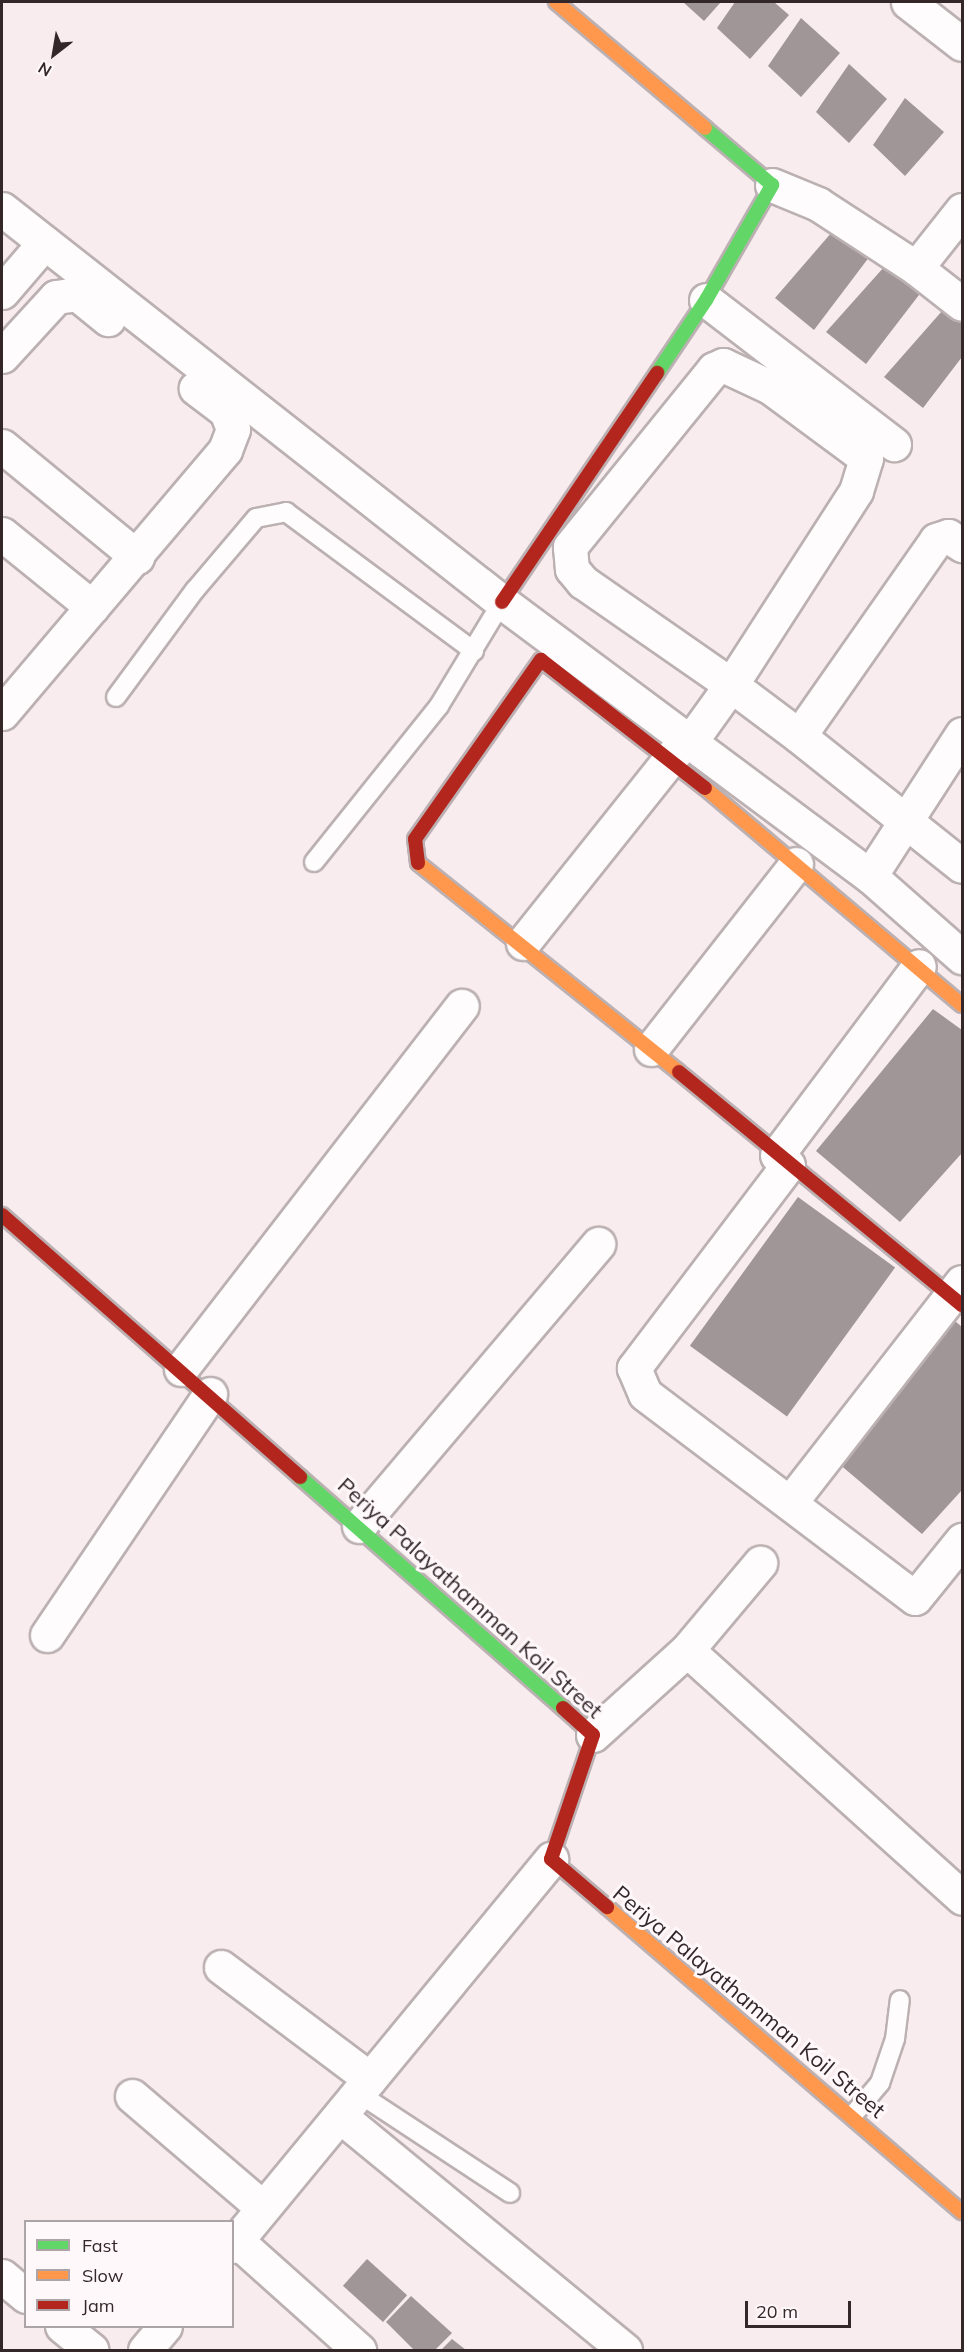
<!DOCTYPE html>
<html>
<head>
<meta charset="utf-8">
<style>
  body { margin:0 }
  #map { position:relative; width:964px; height:2352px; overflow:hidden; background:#f9ecee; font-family:Mulish,sans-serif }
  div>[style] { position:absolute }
  .building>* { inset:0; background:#a09597; transform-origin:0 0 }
  .roads { filter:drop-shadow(2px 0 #bbb0b2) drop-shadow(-2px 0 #bbb0b2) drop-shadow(0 2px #bbb0b2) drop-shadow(0 -2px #bbb0b2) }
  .lane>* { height:18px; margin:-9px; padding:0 9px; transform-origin:9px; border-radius:9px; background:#fefcfc }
  .street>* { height:33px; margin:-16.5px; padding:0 16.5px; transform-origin:16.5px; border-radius:16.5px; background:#fefcfc }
  .fast>* { height:14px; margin:-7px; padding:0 7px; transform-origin:7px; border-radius:7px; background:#63d668 }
  .slow>* { height:14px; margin:-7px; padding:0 7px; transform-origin:7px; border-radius:7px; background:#ff974d }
  .jam>* { height:14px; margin:-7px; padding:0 7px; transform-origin:7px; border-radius:7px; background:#b3261e }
  span { translate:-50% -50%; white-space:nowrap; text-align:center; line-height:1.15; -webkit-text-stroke:6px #fff8fa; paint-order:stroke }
  .street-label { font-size:22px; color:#33272a }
  .frame { position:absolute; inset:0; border:3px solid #33272a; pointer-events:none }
  .legend { position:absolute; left:24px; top:2220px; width:210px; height:108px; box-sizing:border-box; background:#fff8fa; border:2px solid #ada4a7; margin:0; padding:8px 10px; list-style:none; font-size:18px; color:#33272a }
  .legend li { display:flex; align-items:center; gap:12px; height:30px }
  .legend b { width:30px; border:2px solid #ada4a7 }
  .north { position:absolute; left:24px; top:24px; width:60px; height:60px; -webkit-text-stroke:4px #fff8fa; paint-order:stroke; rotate:211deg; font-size:16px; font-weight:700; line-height:24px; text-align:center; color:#33272a }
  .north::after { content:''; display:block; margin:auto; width:21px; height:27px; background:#33272a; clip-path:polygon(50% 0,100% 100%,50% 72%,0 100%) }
  .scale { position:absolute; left:745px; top:2301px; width:106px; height:27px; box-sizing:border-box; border:3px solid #33272a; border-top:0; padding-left:8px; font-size:18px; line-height:21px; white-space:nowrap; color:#33272a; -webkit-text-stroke:4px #fff8fa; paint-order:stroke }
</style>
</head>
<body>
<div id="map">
  <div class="building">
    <i style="clip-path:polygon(683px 2px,721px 2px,704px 21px)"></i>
    <i style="clip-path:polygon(735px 2px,774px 2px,789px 15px,750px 59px,717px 28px)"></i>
    <i style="clip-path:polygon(801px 18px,840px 53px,801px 97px,768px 66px)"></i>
    <i style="clip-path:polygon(849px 64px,887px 99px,849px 143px,816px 112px)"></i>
    <i style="clip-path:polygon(905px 98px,944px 132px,905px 176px,873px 145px)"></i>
    <i style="clip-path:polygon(832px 232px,870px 256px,814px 330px,775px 298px)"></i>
    <i style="clip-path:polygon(884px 267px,922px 291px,866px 364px,826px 332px)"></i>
    <i style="clip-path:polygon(942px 311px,962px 324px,962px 357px,923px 408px,884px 377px)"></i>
    <i style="clip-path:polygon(933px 1009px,962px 1030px,962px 1153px,900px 1222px,816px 1151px)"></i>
    <i style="left:798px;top:1197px;width:120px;height:184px;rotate:36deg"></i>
    <i style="clip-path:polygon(955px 1321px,962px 1327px,962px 1490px,922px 1534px,838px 1463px)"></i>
    <i style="left:367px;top:2259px;width:54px;height:36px;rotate:42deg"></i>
    <i style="clip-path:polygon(411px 2296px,452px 2333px,435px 2350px,414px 2350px,386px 2322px)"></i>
    <i style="clip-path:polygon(452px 2339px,466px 2350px,441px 2350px)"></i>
  </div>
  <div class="roads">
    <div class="lane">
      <i style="left:116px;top:697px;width:133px;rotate:-53.6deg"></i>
      <i style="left:195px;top:590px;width:94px;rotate:-49.7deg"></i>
      <i style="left:256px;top:518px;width:31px;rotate:-11deg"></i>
      <i style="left:286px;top:512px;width:234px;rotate:36.5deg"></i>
      <i style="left:314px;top:862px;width:200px;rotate:-51.3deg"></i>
      <i style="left:439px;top:706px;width:122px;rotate:-58.8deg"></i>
      <i style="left:358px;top:2093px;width:182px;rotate:33.3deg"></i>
      <i style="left:853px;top:2115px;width:42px;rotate:-49.8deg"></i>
      <i style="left:880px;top:2083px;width:46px;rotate:-71.2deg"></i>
      <i style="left:895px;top:2039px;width:39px;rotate:-83deg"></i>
    </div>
    <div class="street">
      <i style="left:908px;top:2px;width:68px;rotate:37.9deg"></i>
      <i style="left:772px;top:185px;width:50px;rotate:22.4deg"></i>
      <i style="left:818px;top:204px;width:117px;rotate:33.1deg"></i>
      <i style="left:916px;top:268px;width:74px;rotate:-51.6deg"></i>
      <i style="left:2px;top:209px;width:636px;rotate:38.17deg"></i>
      <i style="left:502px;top:602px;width:459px;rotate:36.7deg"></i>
      <i style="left:870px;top:876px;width:123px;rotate:41.4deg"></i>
      <i style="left:916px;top:268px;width:58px;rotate:38deg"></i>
      <i style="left:2px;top:292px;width:65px;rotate:-49.4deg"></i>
      <i style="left:706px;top:300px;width:237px;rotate:37.5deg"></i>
      <i style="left:2px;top:356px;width:80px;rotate:-47.5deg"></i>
      <i style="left:56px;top:297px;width:21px;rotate:-8deg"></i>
      <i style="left:77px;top:294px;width:40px;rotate:39deg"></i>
      <i style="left:2px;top:446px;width:175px;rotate:39.4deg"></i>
      <i style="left:2px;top:534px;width:116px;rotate:39deg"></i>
      <i style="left:2px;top:713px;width:345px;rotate:-49.7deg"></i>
      <i style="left:225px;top:450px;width:22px;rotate:-69deg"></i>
      <i style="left:233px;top:429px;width:19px;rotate:-111deg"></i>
      <i style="left:226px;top:411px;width:38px;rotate:-143deg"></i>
      <i style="left:799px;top:736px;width:239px;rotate:-55deg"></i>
      <i style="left:936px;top:540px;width:13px;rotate:-18deg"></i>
      <i style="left:948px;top:536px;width:17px;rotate:33deg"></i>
      <i style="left:690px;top:742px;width:70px;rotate:-54.3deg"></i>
      <i style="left:731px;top:685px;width:231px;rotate:-57.2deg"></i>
      <i style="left:856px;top:491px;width:34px;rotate:-73deg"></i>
      <i style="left:866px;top:458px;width:119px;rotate:-143.5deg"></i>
      <i style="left:770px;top:387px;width:52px;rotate:-154.9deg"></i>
      <i style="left:723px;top:365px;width:10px;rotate:156deg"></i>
      <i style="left:714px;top:369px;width:229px;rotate:129deg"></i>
      <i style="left:570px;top:547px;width:22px;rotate:85deg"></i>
      <i style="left:572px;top:569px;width:17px;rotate:50deg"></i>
      <i style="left:583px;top:582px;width:180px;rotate:34.8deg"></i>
      <i style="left:731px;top:685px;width:85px;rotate:36.9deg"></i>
      <i style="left:799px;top:736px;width:208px;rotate:38.6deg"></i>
      <i style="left:870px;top:876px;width:169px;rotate:-57.1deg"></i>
      <i style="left:523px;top:943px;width:261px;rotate:-51.4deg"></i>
      <i style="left:651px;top:1049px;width:235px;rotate:-51.9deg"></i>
      <i style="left:777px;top:1155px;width:236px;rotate:-53.1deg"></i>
      <i style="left:788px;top:1165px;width:255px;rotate:127.2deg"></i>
      <i style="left:634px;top:1368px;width:28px;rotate:67deg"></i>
      <i style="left:645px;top:1394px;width:338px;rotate:37.1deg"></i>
      <i style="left:915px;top:1598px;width:75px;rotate:-51deg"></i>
      <i style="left:181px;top:1369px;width:459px;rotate:-52.3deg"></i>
      <i style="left:792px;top:1500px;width:276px;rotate:-52.1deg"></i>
      <i style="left:359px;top:1526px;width:370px;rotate:-49.7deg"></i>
      <i style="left:47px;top:1635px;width:291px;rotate:-55.9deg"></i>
      <i style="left:687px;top:1650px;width:370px;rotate:42deg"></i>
      <i style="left:593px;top:1735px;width:127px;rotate:-42.1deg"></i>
      <i style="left:687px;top:1650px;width:114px;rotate:-50deg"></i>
      <i style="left:221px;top:1967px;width:186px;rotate:36.9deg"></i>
      <i style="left:132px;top:2096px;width:172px;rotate:40.5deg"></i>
      <i style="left:340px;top:2116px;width:369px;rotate:39.4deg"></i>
      <i style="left:237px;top:2241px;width:164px;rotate:41.8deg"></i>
      <i style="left:232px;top:2246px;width:502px;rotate:-50.5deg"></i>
      <i style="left:2px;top:2276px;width:31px;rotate:40deg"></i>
      <i style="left:62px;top:2326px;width:38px;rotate:39deg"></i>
      <i style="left:145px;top:2350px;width:31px;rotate:-50deg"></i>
    </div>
    <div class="fast">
      <i style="left:657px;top:373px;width:88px;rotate:-56.1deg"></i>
      <i style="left:706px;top:300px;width:133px;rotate:-60.1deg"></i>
      <i style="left:772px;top:185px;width:88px;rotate:-139.6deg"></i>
      <i style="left:300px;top:1477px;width:350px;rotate:41.3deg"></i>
    </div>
    <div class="slow">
      <i style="left:556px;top:2px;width:195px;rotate:40.2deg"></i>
      <i style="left:705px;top:788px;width:336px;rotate:40.2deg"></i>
      <i style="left:418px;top:863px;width:334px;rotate:38.7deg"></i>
      <i style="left:607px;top:1907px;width:468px;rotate:40.7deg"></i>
    </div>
    <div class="jam">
      <i style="left:502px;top:602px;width:277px;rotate:-55.9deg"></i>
      <i style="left:418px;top:863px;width:24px;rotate:-97deg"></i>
      <i style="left:415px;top:839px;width:219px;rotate:-54.9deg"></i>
      <i style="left:541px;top:660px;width:208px;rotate:38deg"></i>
      <i style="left:679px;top:1072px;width:367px;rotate:39.5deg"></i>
      <i style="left:2px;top:1215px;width:397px;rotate:41.3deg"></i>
      <i style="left:563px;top:1708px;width:40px;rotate:42deg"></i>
      <i style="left:593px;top:1735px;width:131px;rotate:108.7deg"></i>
      <i style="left:551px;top:1859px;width:74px;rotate:40.6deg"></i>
    </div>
  </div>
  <div class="street-label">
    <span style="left:470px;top:1598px;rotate:42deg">Periya Palayathamman Koil Street</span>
    <span style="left:749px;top:2002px;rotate:40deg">Periya Palayathamman Koil Street</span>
  </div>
  <div class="frame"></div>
  <ul class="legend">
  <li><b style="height:8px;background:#63d668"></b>Fast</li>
  <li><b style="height:8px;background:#ff974d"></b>Slow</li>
  <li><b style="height:8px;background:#b3261e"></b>Jam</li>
  </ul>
  <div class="north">N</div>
  <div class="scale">20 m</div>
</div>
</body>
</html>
